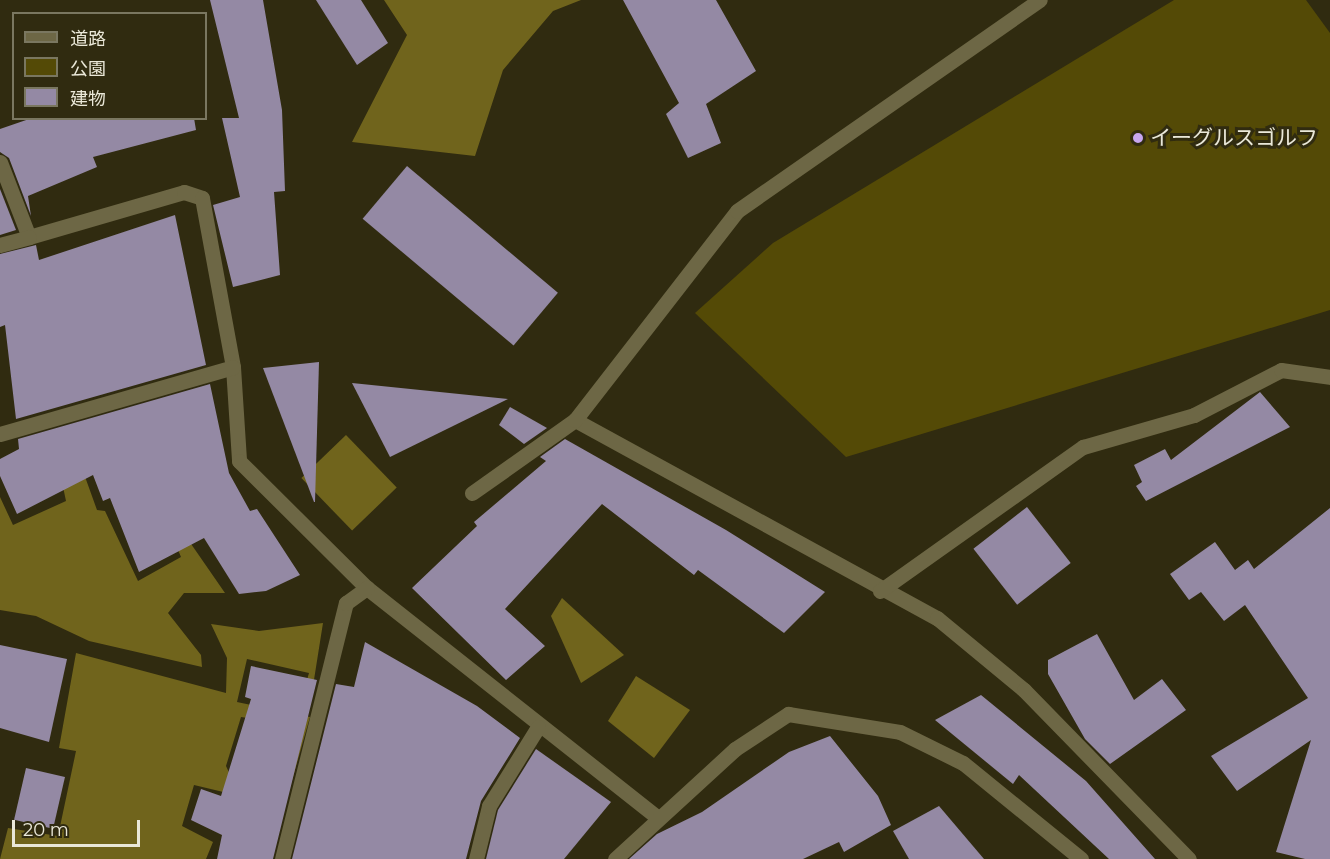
<!DOCTYPE html>
<html>
<head>
<meta charset="utf-8">
<style>
  body { margin:0 }
  #map { position:relative; width:1330px; height:859px; overflow:hidden; background:#302b10; font-family:Montserrat,"Noto Sans JP",sans-serif }
  div>[style] { position:absolute }
  .green>* { inset:0; background:#544a06 }
  .forest>* { inset:0; background:#70641c; transform-origin:0 0 }
  .building>* { inset:0; background:#9489a4; transform-origin:0 0 }
  .street>* { height:15px; margin:-7.5px; padding:0 7.5px; transform-origin:7.5px; border-radius:7.5px; background:#6d6745 }
  .dots>* { width:16px; height:16px; translate:-50% -50%; box-sizing:border-box; border:3px solid #302b10; border-radius:50% }
  span { translate:-50% -50%; white-space:nowrap; text-align:center; line-height:1.15; -webkit-text-stroke:6px #302b10; paint-order:stroke }
  .poi-label { font-size:21px; color:#eae8d8 }
  .left { translate:0 -50%; text-align:left }
  .legend { position:absolute; left:12px; top:12px; width:195px; height:108px; box-sizing:border-box; background:#302b10; border:2px solid #7a7760; margin:0; padding:8px 10px; list-style:none; font-size:18px; color:#eae8d8 }
  .legend li { display:flex; align-items:center; gap:12px; height:30px }
  .legend b { width:30px; border:2px solid #7a7760 }
  .scale { position:absolute; left:12px; top:820px; width:128px; height:27px; box-sizing:border-box; border:3px solid #eae8d8; border-top:0; padding-left:8px; font-size:18px; line-height:21px; white-space:nowrap; color:#eae8d8; -webkit-text-stroke:4px #302b10; paint-order:stroke }
</style>
</head>
<body>
<div id="map">
  <div class="green">
    <i style="clip-path:polygon(1174px 0,1306px 0,1330px 33px,1330px 310px,846px 457px,695px 313px,773px 243px)"></i>
  </div>
  <div class="forest">
    <i style="clip-path:polygon(384px 0,581px 0,553px 11px,503px 70px,475px 156px,352px 142px,407px 35px)"></i>
    <i style="clip-path:polygon(70px 435px,97px 510px,105px 511px,138px 581px,181px 557px,151px 486px,225px 593px,184px 593px,168px 613px,201px 655px,202px 667px,89px 641px,36px 616px,0 610px,0 497px,13px 525px,66px 501px,53px 440px)"></i>
    <i style="left:346px;top:435px;width:73px;height:62px;rotate:46deg"></i>
    <i style="clip-path:polygon(562px 598px,624px 655px,581px 683px,551px 616px)"></i>
    <i style="clip-path:polygon(323px 623px,310px 705px,300px 703px,309px 673px,247px 659px,237px 702px,310px 717px,289px 791px,296px 725px,241px 717px,226px 766px,240px 796px,194px 785px,182px 826px,213px 842px,206px 859px,0 859px,8px 828px,58px 836px,76px 751px,59px 748px,76px 653px,226px 693px,227px 658px,211px 624px,259px 631px)"></i>
    <i style="clip-path:polygon(636px 676px,690px 710px,654px 758px,608px 721px)"></i>
  </div>
  <div class="building">
    <i style="clip-path:polygon(210px 0,263px 0,282px 110px,285px 191px,274px 192px,280px 275px,233px 287px,213px 205px,240px 197px,222px 118px,239px 118px)"></i>
    <i style="clip-path:polygon(316px 0,361px 0,388px 43px,357px 65px)"></i>
    <i style="clip-path:polygon(623px 0,716px 0,756px 71px,706px 104px,721px 143px,688px 158px,666px 114px,679px 103px)"></i>
    <i style="clip-path:polygon(32px 118px,194px 118px,196px 130px,93px 157px,97px 167px,28px 196px,31px 216px,9px 158px,0 152px,0 129px)"></i>
    <i style="left:407px;top:166px;width:197px;height:69px;rotate:40deg"></i>
    <i style="clip-path:polygon(0 189px,16px 230px,0 235px)"></i>
    <i style="clip-path:polygon(175px 215px,206px 365px,16px 419px,5px 325px,0 327px,0 254px,36px 245px,39px 260px)"></i>
    <i style="clip-path:polygon(319px 362px,315px 502px,314px 502px,263px 368px)"></i>
    <i style="clip-path:polygon(352px 383px,508px 399px,390px 457px)"></i>
    <i style="clip-path:polygon(210px 384px,229px 473px,250px 511px,257px 509px,300px 575px,266px 591px,239px 594px,204px 538px,139px 572px,110px 498px,103px 501px,93px 475px,17px 514px,0 476px,0 459px,19px 449px,18px 439px)"></i>
    <i style="clip-path:polygon(1260px 392px,1290px 427px,1146px 501px,1136px 486px,1142px 482px,1134px 465px,1165px 449px,1171px 460px)"></i>
    <i style="clip-path:polygon(510px 407px,547px 428px,524px 444px,499px 425px)"></i>
    <i style="clip-path:polygon(565px 439px,726px 530px,825px 592px,784px 633px,698px 570px,694px 575px,602px 504px,505px 609px,545px 646px,506px 680px,412px 588px,477px 526px,474px 522px,546px 461px,540px 457px)"></i>
    <i style="left:1027px;top:507px;width:71px;height:68px;rotate:52deg"></i>
    <i style="clip-path:polygon(1330px 508px,1330px 859px,1305px 859px,1276px 852px,1311px 740px,1237px 791px,1211px 756px,1308px 698px,1245px 605px,1224px 621px,1201px 592px,1189px 600px,1170px 574px,1215px 542px,1235px 570px,1248px 560px,1254px 569px)"></i>
    <i style="clip-path:polygon(1097px 634px,1134px 700px,1162px 679px,1186px 710px,1110px 764px,1085px 739px,1048px 674px,1048px 660px)"></i>
    <i style="clip-path:polygon(365px 642px,477px 706px,520px 738px,481px 801px,466px 859px,292px 859px,336px 684px,354px 687px)"></i>
    <i style="clip-path:polygon(0 645px,67px 659px,49px 742px,0 728px)"></i>
    <i style="clip-path:polygon(251px 666px,317px 680px,273px 859px,217px 859px,222px 835px,191px 820px,201px 789px,221px 796px,251px 699px,245px 697px)"></i>
    <i style="clip-path:polygon(981px 695px,1086px 781px,1155px 859px,1109px 859px,1019px 775px,1013px 784px,935px 720px)"></i>
    <i style="clip-path:polygon(830px 736px,878px 796px,891px 825px,844px 852px,839px 842px,803px 859px,629px 859px,657px 834px,702px 812px,789px 752px)"></i>
    <i style="clip-path:polygon(536px 749px,611px 802px,564px 859px,486px 859px,498px 810px)"></i>
    <i style="left:26px;top:768px;width:40px;height:53px;rotate:13deg"></i>
    <i style="clip-path:polygon(939px 806px,984px 859px,909px 859px,893px 831px)"></i>
  </div>
  <div class="street">
    <i style="left:0;top:162px;width:80px;rotate:68.9deg"></i>
    <i style="left:29px;top:237px;width:161px;rotate:-16.2deg"></i>
    <i style="left:184px;top:192px;width:19px;rotate:18deg"></i>
    <i style="left:202px;top:198px;width:172px;rotate:79.6deg"></i>
    <i style="left:233px;top:367px;width:94px;rotate:86.3deg"></i>
    <i style="left:239px;top:461px;width:180px;rotate:44.8deg"></i>
    <i style="left:367px;top:588px;width:370px;rotate:38.3deg"></i>
    <i style="left:0;top:245px;width:30px;rotate:-15deg"></i>
    <i style="left:575px;top:420px;width:413px;rotate:28.7deg"></i>
    <i style="left:937px;top:618px;width:113px;rotate:39.6deg"></i>
    <i style="left:1024px;top:690px;width:236px;rotate:45.7deg"></i>
    <i style="left:0;top:434px;width:242px;rotate:-16deg"></i>
    <i style="left:472px;top:493px;width:126px;rotate:-35.3deg"></i>
    <i style="left:575px;top:420px;width:264px;rotate:-52.2deg"></i>
    <i style="left:737px;top:211px;width:369px;rotate:-34.9deg"></i>
    <i style="left:880px;top:591px;width:249px;rotate:-35.4deg"></i>
    <i style="left:1083px;top:447px;width:116px;rotate:-16.1deg"></i>
    <i style="left:1194px;top:415px;width:98px;rotate:-27.3deg"></i>
    <i style="left:1281px;top:370px;width:49px;rotate:8.1deg"></i>
    <i style="left:282px;top:859px;width:264px;rotate:-76deg"></i>
    <i style="left:346px;top:603px;width:26px;rotate:-36deg"></i>
    <i style="left:476px;top:859px;width:55px;rotate:-76.2deg"></i>
    <i style="left:489px;top:806px;width:93px;rotate:-58.2deg"></i>
    <i style="left:615px;top:859px;width:163px;rotate:-42.5deg"></i>
    <i style="left:735px;top:749px;width:64px;rotate:-33.4deg"></i>
    <i style="left:788px;top:714px;width:113px;rotate:9.1deg"></i>
    <i style="left:900px;top:732px;width:70px;rotate:26.2deg"></i>
    <i style="left:963px;top:763px;width:152px;rotate:39.1deg"></i>
  </div>
  <div class="dots">
    <i style="left:1138px;top:138px;background:#c7a6f0"></i>
  </div>
  <div class="poi-label">
    <span class="left" style="left:1150px;top:138px">イーグルスゴルフ</span>
  </div>
  <ul class="legend">
  <li><b style="height:8px;background:#6d6745"></b>道路</li>
  <li><b style="height:16px;background:#544a06"></b>公園</li>
  <li><b style="height:16px;background:#9489a4"></b>建物</li>
  </ul>
  <div class="scale">20 m</div>
</div>
</body>
</html>
